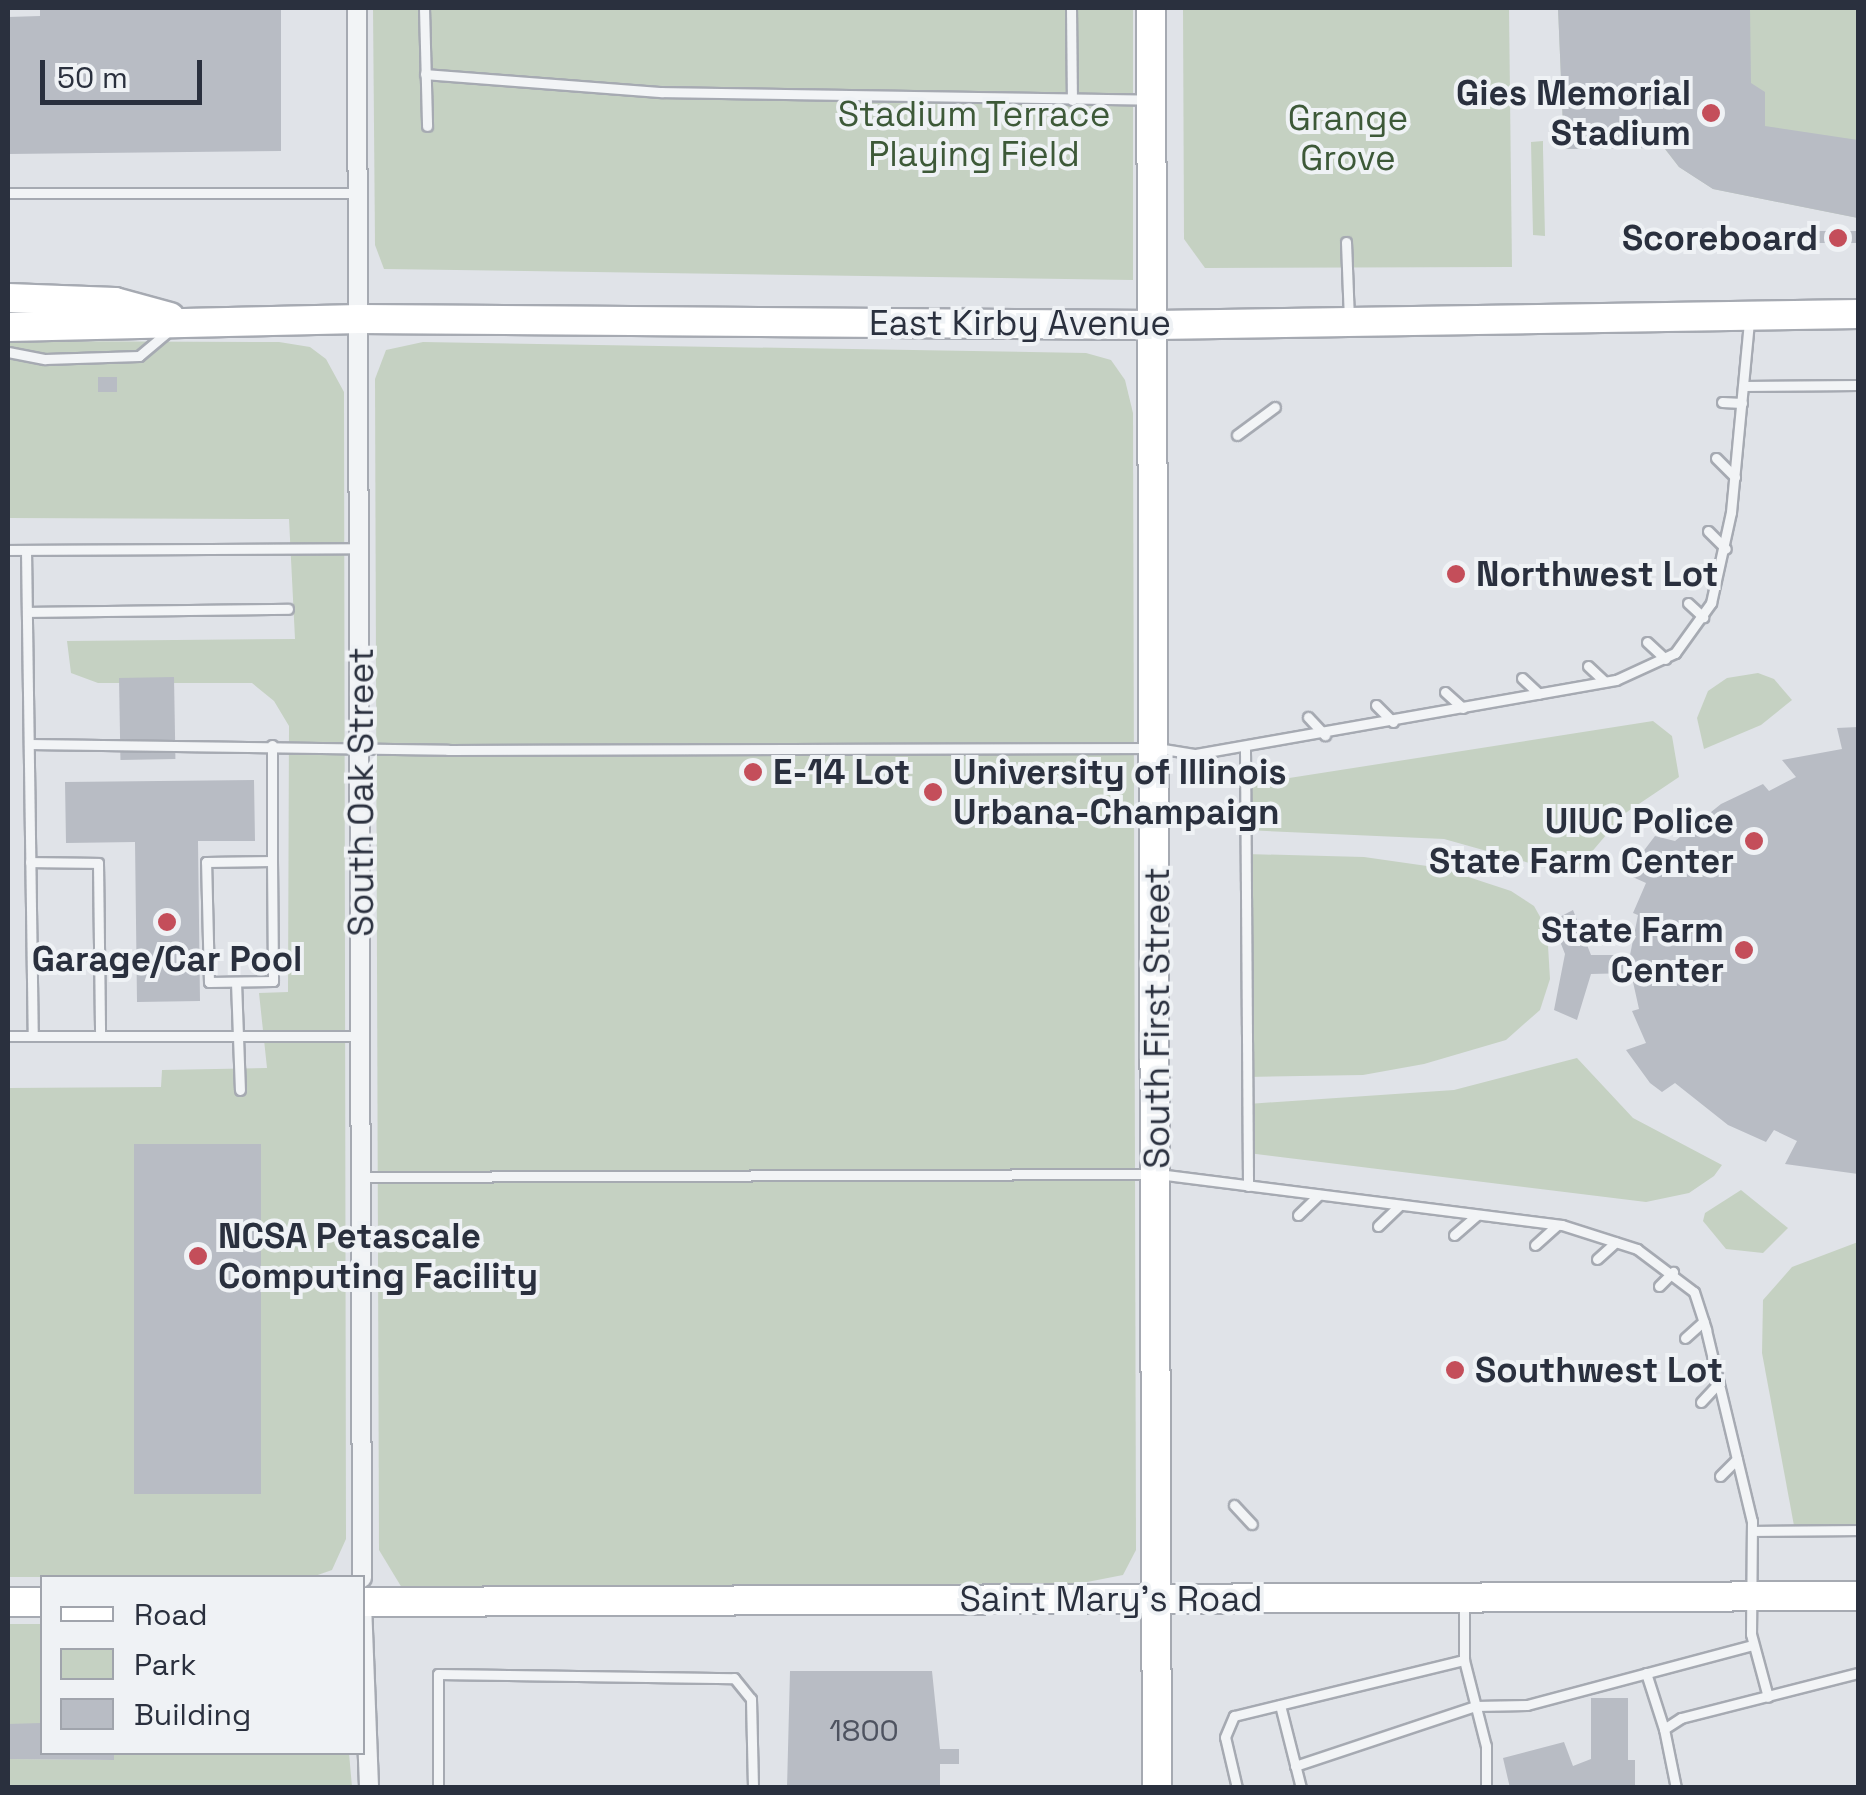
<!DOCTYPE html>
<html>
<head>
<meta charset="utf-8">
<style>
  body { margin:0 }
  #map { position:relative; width:1866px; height:1795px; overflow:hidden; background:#e0e3e8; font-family:"Space Grotesk",sans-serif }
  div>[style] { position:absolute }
  .green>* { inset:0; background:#c5d1c2; transform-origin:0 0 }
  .building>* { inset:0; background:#b8bcc4; transform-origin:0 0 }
  .roads { filter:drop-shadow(2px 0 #a6aab2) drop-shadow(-2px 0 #a6aab2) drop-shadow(0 2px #a6aab2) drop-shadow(0 -2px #a6aab2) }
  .lane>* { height:9px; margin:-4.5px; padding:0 4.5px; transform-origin:4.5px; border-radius:4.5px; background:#f2f4f6 }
  .street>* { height:18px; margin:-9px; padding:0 9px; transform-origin:9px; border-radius:9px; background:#f2f4f6 }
  .secondary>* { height:28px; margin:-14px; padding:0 14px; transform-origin:14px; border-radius:14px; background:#fff }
  .dots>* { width:28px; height:28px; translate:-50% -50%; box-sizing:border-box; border:5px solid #eff2f5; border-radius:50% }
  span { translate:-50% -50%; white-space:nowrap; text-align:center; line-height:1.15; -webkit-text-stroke:8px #eff2f5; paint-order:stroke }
  .number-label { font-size:30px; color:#4e5360 }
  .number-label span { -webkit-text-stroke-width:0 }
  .poi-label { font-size:35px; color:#2a303e; font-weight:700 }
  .right { translate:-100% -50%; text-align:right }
  .left { translate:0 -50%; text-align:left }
  .park-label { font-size:35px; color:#3d5938 }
  .street-label { font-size:35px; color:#2a303e }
  .frame { position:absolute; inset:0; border:10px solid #2a303e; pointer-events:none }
  .legend { position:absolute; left:40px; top:1575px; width:325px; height:180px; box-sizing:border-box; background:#eff2f5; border:2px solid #a0a4ac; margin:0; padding:12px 18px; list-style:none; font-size:30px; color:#2a303e }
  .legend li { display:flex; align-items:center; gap:20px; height:50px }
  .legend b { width:50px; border:2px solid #a0a4ac }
  .scale { position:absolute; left:40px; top:60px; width:162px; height:45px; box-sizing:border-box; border:5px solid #2a303e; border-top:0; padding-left:12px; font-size:30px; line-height:35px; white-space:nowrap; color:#2a303e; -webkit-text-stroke:8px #eff2f5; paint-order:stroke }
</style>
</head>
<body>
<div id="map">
  <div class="green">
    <i style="clip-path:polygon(373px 8px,1133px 8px,1133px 280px,384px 269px,375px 245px)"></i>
    <i style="clip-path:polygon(1183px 8px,1509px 8px,1512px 267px,1205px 268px,1184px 239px)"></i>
    <i style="clip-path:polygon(1558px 8px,1858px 8px,1858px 218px,1713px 189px,1679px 167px,1657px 139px,1656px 148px,1564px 149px)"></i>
    <i style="clip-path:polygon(1543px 141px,1543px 149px,1545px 236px,1533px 235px,1531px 142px)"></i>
    <i style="clip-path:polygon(8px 341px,279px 342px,310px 347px,326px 359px,344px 392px,346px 1539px,332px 1570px,312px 1577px,8px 1577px,8px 1088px,161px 1087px,162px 1070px,267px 1068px,259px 993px,288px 992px,289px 726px,274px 701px,252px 683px,98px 683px,71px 673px,67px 641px,295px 639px,289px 519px,8px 518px)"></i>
    <i style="clip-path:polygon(423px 342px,1086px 353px,1111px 360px,1125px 380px,1133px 413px,1136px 1550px,1123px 1575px,1082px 1583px,402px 1588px,379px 1550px,375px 379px,386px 350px)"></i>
    <i style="clip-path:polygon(1758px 673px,1774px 679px,1792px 700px,1761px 725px,1704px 749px,1697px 718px,1708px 691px,1727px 678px)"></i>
    <i style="clip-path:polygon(1653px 721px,1672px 736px,1679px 777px,1624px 814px,1572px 875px,1444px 839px,1245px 830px,1245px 785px)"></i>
    <i style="clip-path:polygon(1246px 854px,1364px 857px,1441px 868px,1511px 891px,1534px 906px,1547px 929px,1550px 979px,1540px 1010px,1506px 1040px,1424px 1064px,1363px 1075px,1247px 1077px)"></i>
    <i style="clip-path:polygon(1577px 1058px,1633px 1118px,1722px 1165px,1714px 1176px,1689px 1193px,1646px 1202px,1248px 1153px,1248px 1104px,1454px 1090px)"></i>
    <i style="clip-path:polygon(1741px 1190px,1788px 1228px,1763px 1253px,1726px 1249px,1703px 1221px,1705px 1213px)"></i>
    <i style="clip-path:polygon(1858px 1242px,1858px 1530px,1795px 1531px,1762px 1353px,1763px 1300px,1792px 1267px)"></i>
    <i style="left:8px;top:1624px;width:34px;height:100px"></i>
    <i style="clip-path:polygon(114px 1752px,349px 1753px,352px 1787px,8px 1788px,8px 1759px,113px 1760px)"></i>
  </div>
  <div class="building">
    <i style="clip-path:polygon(40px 8px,281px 8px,281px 151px,8px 154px,8px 17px,40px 16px)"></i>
    <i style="clip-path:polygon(1558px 8px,1750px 8px,1751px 83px,1765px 92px,1765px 126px,1858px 140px,1858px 218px,1713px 189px,1679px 167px,1656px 137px,1656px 148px,1564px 149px)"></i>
    <i style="left:1858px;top:231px;width:12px;height:41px;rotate:90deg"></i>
    <i style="left:98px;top:377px;width:19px;height:15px"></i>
    <i style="left:174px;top:677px;width:82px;height:55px;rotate:89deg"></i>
    <i style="clip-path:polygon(1858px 727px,1858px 1174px,1785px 1164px,1797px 1141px,1774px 1130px,1766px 1142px,1728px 1125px,1675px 1083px,1662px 1092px,1650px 1083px,1626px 1050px,1646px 1043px,1632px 1011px,1639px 1009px,1631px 973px,1591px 974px,1577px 1020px,1554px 1010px,1565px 954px,1552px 921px,1573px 910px,1591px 955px,1630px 955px,1638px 915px,1633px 913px,1646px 883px,1626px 874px,1655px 836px,1675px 841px,1721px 804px,1763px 784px,1769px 791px,1796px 777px,1782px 760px,1842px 749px,1837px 728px)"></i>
    <i style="clip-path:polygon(254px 780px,255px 841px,198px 841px,200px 1001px,137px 1002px,135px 842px,66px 843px,65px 782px)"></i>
    <i style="left:261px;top:1144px;width:350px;height:127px;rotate:90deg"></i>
    <i style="clip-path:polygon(790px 1671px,932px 1671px,940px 1749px,959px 1749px,959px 1764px,940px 1764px,940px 1788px,787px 1788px)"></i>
    <i style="clip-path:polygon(1591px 1698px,1628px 1698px,1628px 1760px,1635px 1760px,1635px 1788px,1510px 1788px,1503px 1758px,1564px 1742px,1573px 1766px,1591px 1759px)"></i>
    <i style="clip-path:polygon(42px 1723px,42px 1752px,114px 1752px,114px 1760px,8px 1759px,8px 1724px)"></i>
  </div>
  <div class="roads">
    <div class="lane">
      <i style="left:424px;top:8px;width:118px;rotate:88.5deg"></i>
      <i style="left:1071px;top:8px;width:92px;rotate:89.4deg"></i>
      <i style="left:425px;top:74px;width:237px;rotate:4.4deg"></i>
      <i style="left:661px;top:92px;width:489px;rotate:0.9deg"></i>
      <i style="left:8px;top:193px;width:348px"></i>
      <i style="left:1346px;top:242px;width:77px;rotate:87.8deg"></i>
      <i style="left:8px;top:352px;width:38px;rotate:11deg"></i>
      <i style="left:45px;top:359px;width:94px;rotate:-1.8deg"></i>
      <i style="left:139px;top:356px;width:40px;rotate:-40deg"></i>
      <i style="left:1743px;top:386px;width:115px;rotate:-0.5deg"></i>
      <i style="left:1722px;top:402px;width:20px;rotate:3deg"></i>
      <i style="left:1237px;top:435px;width:47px;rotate:-36.4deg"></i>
      <i style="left:1716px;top:458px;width:27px;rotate:45deg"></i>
      <i style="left:1708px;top:531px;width:25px;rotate:45deg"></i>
      <i style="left:8px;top:550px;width:350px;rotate:-0.3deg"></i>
      <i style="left:26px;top:550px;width:485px;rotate:89.2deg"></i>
      <i style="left:1688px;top:603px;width:21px;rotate:43deg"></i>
      <i style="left:27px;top:612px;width:261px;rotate:-0.7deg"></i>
      <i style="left:1647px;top:642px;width:25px;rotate:43deg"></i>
      <i style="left:1588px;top:666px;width:23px;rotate:43deg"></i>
      <i style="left:1522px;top:678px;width:23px;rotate:43deg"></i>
      <i style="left:1445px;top:692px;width:24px;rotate:42deg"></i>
      <i style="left:1376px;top:705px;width:24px;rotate:45deg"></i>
      <i style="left:1308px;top:717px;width:25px;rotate:47deg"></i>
      <i style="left:29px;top:744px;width:419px;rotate:0.8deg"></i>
      <i style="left:448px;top:750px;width:709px;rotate:-0.16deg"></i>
      <i style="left:1157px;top:748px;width:39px;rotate:9deg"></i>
      <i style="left:1196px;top:754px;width:426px;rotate:-10deg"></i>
      <i style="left:1616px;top:680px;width:65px;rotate:-24.6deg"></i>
      <i style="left:1675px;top:653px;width:62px;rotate:-54.2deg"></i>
      <i style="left:1711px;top:603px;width:93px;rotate:-77.6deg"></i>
      <i style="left:1731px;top:512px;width:191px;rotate:-84.6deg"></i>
      <i style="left:272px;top:745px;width:116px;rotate:90deg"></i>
      <i style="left:272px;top:861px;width:120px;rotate:89.5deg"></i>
      <i style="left:273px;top:981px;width:64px;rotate:179.1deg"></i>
      <i style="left:209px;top:982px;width:120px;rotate:-91.4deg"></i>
      <i style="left:206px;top:862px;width:66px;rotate:-0.9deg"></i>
      <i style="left:1245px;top:750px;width:436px;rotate:89.6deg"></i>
      <i style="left:30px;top:862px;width:68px;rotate:0.8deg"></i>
      <i style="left:98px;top:863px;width:171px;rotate:89.3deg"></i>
      <i style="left:236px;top:982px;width:108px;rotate:87.9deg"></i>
      <i style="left:8px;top:1036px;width:352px"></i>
      <i style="left:362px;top:1177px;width:796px;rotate:-0.22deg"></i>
      <i style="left:1158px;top:1174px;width:407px;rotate:7.2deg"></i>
      <i style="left:1562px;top:1225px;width:79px;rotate:17.7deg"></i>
      <i style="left:1637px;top:1249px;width:71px;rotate:37deg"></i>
      <i style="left:1694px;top:1292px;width:40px;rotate:72deg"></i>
      <i style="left:1706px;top:1330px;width:196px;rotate:76.5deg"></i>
      <i style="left:1752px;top:1521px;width:113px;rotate:90.5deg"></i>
      <i style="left:1751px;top:1634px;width:65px;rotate:74.9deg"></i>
      <i style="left:1298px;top:1215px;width:29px;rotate:-44deg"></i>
      <i style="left:1378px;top:1226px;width:30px;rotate:-44deg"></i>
      <i style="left:1454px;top:1235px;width:30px;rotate:-41deg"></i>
      <i style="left:1535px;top:1245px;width:30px;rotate:-42deg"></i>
      <i style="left:1597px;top:1259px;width:25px;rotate:-42deg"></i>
      <i style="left:1659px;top:1286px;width:20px;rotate:-45deg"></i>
      <i style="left:1685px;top:1338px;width:25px;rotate:-42deg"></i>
      <i style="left:1701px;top:1402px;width:26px;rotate:-47deg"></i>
      <i style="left:1720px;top:1476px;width:24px;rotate:-45deg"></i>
      <i style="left:1234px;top:1505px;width:26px;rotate:47deg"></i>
      <i style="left:1752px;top:1531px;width:106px;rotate:-0.5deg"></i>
      <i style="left:1464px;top:1600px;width:60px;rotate:90deg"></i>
      <i style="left:1464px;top:1660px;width:89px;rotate:75.7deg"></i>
      <i style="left:1486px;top:1746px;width:42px;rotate:90deg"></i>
      <i style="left:1646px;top:1673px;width:59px;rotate:72.2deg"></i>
      <i style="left:1280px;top:1705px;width:86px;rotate:75.8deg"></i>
      <i style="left:1295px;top:1766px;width:190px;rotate:-18.4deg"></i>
      <i style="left:1475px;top:1706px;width:52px;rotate:-1.1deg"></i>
      <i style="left:1527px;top:1705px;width:234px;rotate:-14.9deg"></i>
      <i style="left:438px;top:1788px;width:114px;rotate:-90deg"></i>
      <i style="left:438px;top:1674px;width:296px;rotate:0.8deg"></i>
      <i style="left:734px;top:1678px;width:27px;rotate:51deg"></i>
      <i style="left:751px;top:1699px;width:89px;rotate:88.7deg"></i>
      <i style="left:1237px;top:1788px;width:52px;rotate:-103.2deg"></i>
      <i style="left:1225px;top:1737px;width:23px;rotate:-67deg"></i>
      <i style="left:1234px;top:1716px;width:237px;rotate:-13.7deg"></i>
      <i style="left:1676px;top:1788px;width:60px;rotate:-101.5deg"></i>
      <i style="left:1664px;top:1729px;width:20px;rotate:-33deg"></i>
      <i style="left:1681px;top:1718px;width:183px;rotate:-14.3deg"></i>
    </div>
    <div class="street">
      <i style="left:357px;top:8px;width:1570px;rotate:89.82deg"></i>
      <i style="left:362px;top:1604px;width:184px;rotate:87.8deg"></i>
    </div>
    <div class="secondary">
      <i style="left:1151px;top:8px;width:1780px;rotate:89.81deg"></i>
      <i style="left:8px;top:298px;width:107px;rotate:2.1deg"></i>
      <i style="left:115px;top:302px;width:57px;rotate:15.3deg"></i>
      <i style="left:8px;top:327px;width:352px;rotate:-1.3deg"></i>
      <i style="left:360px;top:319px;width:796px;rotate:0.43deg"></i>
      <i style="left:1156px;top:325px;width:702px;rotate:-0.9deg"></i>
      <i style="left:8px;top:1602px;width:34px"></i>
      <i style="left:362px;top:1602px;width:1496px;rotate:-0.23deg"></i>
    </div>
  </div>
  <div class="dots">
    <i style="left:1711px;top:113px;background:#c44e5a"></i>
    <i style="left:1838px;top:238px;background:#c44e5a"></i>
    <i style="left:1456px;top:574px;background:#c44e5a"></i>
    <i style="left:753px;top:772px;background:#c44e5a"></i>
    <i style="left:933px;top:792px;background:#c44e5a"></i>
    <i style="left:1754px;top:841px;background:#c44e5a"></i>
    <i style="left:167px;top:922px;background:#c44e5a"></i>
    <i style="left:1744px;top:950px;background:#c44e5a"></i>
    <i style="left:198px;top:1256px;background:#c44e5a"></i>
    <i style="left:1455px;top:1370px;background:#c44e5a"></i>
  </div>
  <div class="number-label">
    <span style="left:864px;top:1731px">1800</span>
  </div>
  <div class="poi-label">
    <span class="right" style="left:1691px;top:113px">Gies Memorial<br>Stadium</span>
    <span class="right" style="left:1818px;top:238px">Scoreboard</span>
    <span class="left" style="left:1476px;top:574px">Northwest Lot</span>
    <span class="left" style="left:773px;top:772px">E-14 Lot</span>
    <span class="left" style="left:953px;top:792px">University of Illinois<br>Urbana-Champaign</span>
    <span class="right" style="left:1734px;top:841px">UIUC Police<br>State Farm Center</span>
    <span class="right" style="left:1724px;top:950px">State Farm<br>Center</span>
    <span style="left:167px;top:959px">Garage/Car Pool</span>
    <span class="left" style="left:218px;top:1256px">NCSA Petascale<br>Computing Facility</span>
    <span class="left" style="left:1475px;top:1370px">Southwest Lot</span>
  </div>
  <div class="park-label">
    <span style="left:974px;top:134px">Stadium Terrace<br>Playing Field</span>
    <span style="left:1348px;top:138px">Grange<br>Grove</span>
  </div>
  <div class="street-label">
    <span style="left:1020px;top:323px">East Kirby Avenue</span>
    <span style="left:361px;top:792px;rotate:-90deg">South Oak Street</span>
    <span style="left:1157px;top:1018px;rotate:-90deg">South First Street</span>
    <span style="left:1111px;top:1599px">Saint Mary's Road</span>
  </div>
  <div class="frame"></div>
  <ul class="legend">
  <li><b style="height:12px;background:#fff"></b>Road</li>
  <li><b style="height:28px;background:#c5d1c2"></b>Park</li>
  <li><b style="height:28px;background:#b8bcc4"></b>Building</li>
  </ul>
  <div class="scale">50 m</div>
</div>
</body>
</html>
